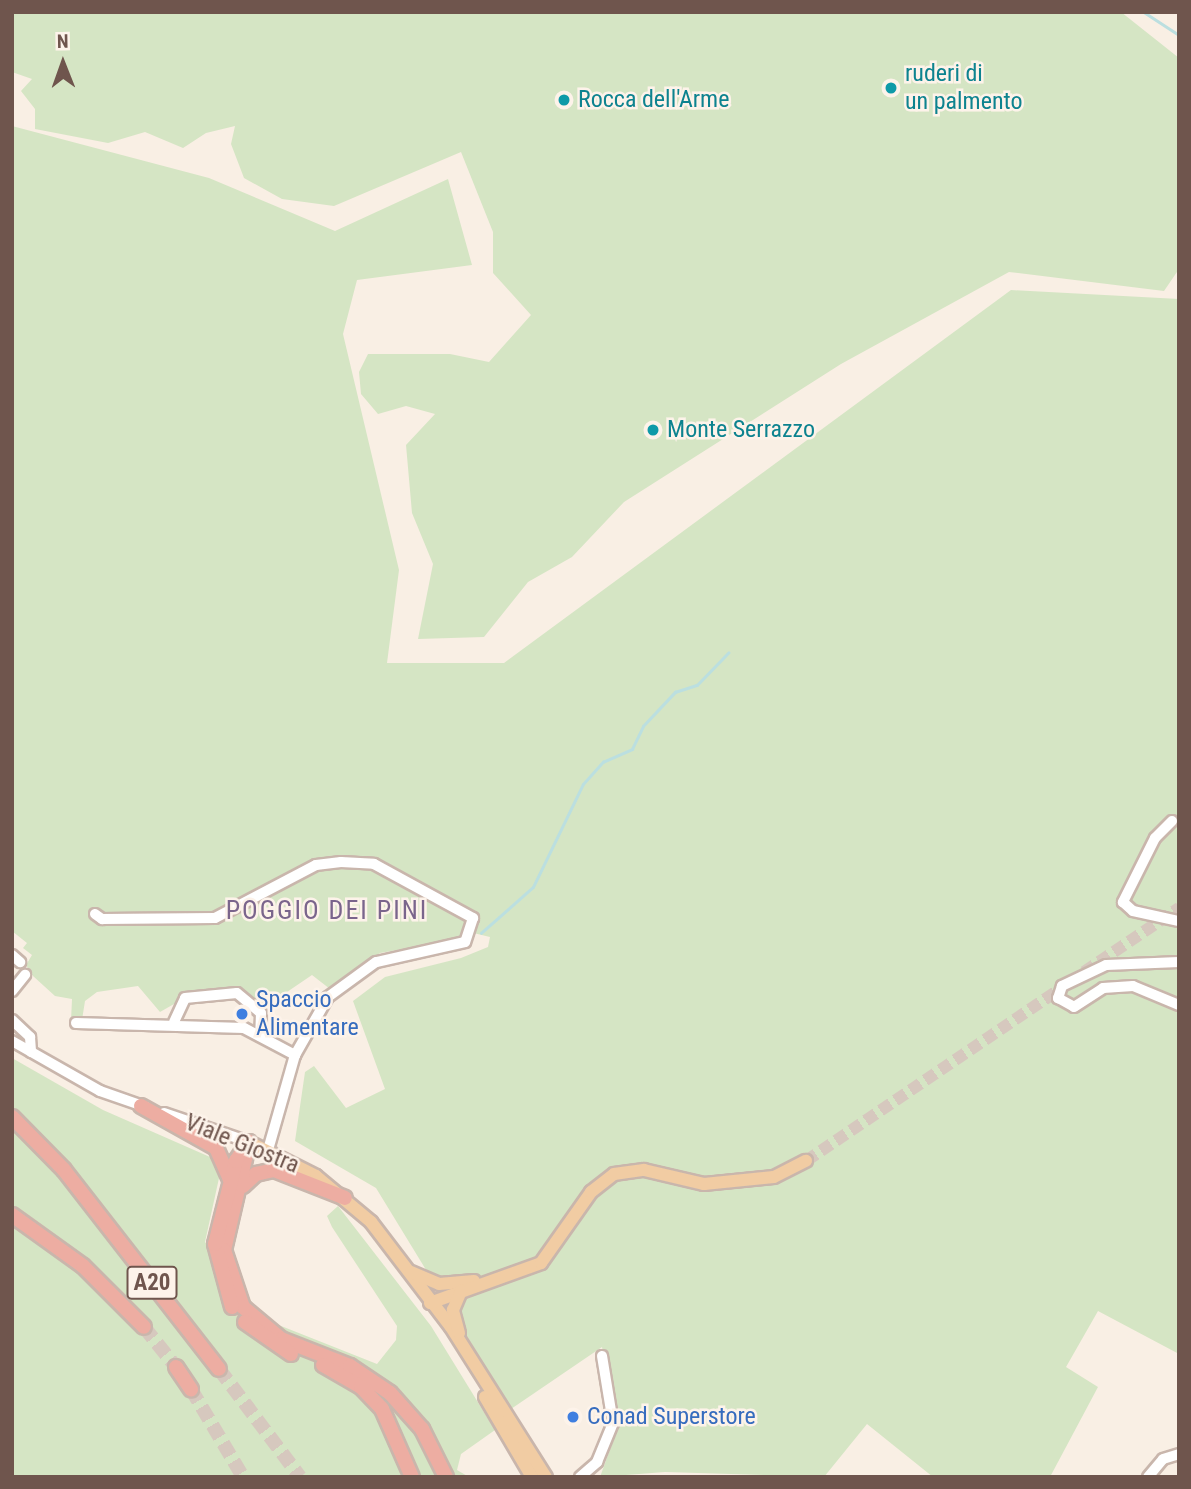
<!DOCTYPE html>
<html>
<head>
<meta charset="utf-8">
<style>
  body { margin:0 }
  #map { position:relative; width:1191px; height:1489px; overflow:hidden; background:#f9efe4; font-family:"Roboto Condensed",sans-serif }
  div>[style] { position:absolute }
  .green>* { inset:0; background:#d5e5c4 }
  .stream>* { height:2.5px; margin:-1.25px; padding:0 1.25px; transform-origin:1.25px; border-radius:1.25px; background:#bbdfe0 }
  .major-tunnel>* { height:12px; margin-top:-6px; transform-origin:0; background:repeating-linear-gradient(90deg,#d6c8be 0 12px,transparent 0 18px) }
  .highway-tunnel>* { height:14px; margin-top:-7px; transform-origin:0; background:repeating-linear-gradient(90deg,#d6c8be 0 14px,transparent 0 21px) }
  .roads { filter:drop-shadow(2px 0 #c9b6ac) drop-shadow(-2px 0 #c9b6ac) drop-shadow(0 2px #c9b6ac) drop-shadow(0 -2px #c9b6ac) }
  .minor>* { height:10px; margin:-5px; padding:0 5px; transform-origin:5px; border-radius:5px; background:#fff }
  .major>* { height:12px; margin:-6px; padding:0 6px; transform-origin:6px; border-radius:6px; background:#f1cca3 }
  .highway>* { height:14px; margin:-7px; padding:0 7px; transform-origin:7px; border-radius:7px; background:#edada2 }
  .dots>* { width:19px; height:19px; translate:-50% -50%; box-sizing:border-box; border:4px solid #fdf3ea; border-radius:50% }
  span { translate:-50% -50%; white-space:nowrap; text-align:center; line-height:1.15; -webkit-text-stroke:5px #fdf3ea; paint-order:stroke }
  .shield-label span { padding:2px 5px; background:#fdf3ea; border:2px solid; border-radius:5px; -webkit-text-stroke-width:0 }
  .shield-label { font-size:23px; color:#6f554d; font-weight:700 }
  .culture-label { font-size:24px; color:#0d838f }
  .left { translate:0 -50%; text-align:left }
  .shop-label { font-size:24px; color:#366cbe }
  .street-label { font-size:24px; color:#6f554d }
  .neighbourhood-label { font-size:26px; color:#7a658c; letter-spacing:2px }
  .frame { position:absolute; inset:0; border:14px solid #6f554d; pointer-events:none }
  .north { position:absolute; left:28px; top:28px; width:70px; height:70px; -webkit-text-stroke:5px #fdf3ea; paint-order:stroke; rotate:359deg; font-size:19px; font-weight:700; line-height:28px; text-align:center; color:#6f554d }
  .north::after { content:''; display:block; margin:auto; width:24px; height:32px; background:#6f554d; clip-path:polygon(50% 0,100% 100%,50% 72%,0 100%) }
</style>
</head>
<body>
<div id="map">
  <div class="green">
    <i style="clip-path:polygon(12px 12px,1121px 12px,1179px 58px,1179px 269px,1164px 291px,1009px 272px,841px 364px,624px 502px,572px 557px,528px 582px,484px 637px,418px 639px,433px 564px,412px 513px,406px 445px,435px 414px,406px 406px,378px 414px,361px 394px,359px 372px,368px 354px,450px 354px,489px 362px,531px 315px,493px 273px,493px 232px,461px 152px,334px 206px,282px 199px,244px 178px,231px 144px,235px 126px,206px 133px,183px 148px,145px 132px,108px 143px,35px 129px,35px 109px,21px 91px,32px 79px,12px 72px)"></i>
    <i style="clip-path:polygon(12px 126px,209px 178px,335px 231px,448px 179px,472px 265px,357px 280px,343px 334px,399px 570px,387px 663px,504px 663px,1011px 290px,1179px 299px,1179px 1354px,1098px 1311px,1066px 1367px,1098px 1387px,1050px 1477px,933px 1477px,867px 1424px,824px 1477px,665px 1472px,600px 1477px,617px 1430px,602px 1347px,511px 1409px,376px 1188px,295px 1141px,305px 1072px,314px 1066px,346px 1108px,385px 1089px,353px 1001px,385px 977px,461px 958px,488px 947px,490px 937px,465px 931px,460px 939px,380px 953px,330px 989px,312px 975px,262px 1009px,248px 996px,213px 991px,195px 992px,160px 1012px,138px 986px,97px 992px,85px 1001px,82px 1020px,71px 1021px,72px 999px,55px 996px,33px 976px,26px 965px,32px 955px,23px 948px,27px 943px,12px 931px)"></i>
    <i style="clip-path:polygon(12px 1058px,103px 1110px,210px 1157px,221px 1169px,205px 1242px,266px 1320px,377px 1364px,396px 1340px,397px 1326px,332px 1227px,327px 1216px,338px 1206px,431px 1326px,495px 1430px,461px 1454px,457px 1470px,469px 1477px,12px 1477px)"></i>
  </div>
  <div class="stream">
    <i style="left:1144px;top:12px;width:42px;rotate:33.3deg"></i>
    <i style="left:481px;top:933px;width:69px;rotate:-41.5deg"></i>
    <i style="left:533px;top:887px;width:114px;rotate:-64.1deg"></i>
    <i style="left:583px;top:784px;width:30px;rotate:-48deg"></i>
    <i style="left:603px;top:762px;width:32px;rotate:-24deg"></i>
    <i style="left:632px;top:749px;width:25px;rotate:-64deg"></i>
    <i style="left:643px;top:726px;width:47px;rotate:-46.7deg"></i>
    <i style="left:675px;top:692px;width:23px;rotate:-18deg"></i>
    <i style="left:697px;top:685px;width:45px;rotate:-45.9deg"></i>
  </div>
  <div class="major-tunnel">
    <i style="left:1084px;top:972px;width:115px;rotate:-34deg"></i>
    <i style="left:806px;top:1161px;width:318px;rotate:-34.1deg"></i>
  </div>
  <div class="highway-tunnel">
    <i style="left:144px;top:1327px;width:51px;rotate:51.3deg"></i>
    <i style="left:219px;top:1369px;width:135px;rotate:53.1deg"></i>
    <i style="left:191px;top:1389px;width:102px;rotate:59.4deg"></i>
  </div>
  <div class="roads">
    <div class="minor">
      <i style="left:1172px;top:821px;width:24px;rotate:135deg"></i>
      <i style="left:1155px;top:838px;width:72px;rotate:116.6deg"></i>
      <i style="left:1123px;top:902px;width:13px;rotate:42deg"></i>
      <i style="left:1133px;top:911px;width:47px;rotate:12.3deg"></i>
      <i style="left:95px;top:914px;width:9px;rotate:36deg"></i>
      <i style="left:102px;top:919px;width:113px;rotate:-0.5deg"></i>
      <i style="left:215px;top:918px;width:114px;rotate:-27.7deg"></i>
      <i style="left:316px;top:865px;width:25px;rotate:-7deg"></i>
      <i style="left:341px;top:862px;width:33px;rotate:3deg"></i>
      <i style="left:374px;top:864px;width:113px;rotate:28.6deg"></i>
      <i style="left:473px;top:918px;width:25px;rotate:108deg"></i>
      <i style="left:465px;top:942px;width:91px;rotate:167.3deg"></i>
      <i style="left:376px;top:962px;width:59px;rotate:143.9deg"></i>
      <i style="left:328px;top:997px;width:67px;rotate:119.6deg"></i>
      <i style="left:295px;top:1055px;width:99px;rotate:105.9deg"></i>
      <i style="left:12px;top:955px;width:11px;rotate:41deg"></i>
      <i style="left:1179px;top:962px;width:73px;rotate:177.6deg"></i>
      <i style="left:1106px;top:965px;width:49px;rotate:154.5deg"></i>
      <i style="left:1062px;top:986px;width:13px;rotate:108deg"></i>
      <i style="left:1058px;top:998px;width:18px;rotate:29deg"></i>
      <i style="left:1074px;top:1007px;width:35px;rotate:-33deg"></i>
      <i style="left:1103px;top:988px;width:30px;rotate:-4deg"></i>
      <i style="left:1133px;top:986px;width:50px;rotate:22.4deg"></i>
      <i style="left:12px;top:991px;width:21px;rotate:-51deg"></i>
      <i style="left:12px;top:1020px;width:25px;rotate:43deg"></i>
      <i style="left:30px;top:1037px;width:15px;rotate:86deg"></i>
      <i style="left:174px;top:1022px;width:26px;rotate:-65deg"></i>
      <i style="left:185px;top:998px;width:52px;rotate:-5.5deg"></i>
      <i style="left:237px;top:993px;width:31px;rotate:40deg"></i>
      <i style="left:261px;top:1013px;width:23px;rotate:92deg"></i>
      <i style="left:76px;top:1023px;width:168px;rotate:1.7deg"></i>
      <i style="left:244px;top:1028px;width:58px;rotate:27.9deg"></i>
      <i style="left:12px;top:1041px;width:101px;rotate:29.6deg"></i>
      <i style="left:100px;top:1091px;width:49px;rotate:19.2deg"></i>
      <i style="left:164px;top:1113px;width:90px;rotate:18.8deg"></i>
      <i style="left:580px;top:1477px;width:23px;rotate:-41deg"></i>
      <i style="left:597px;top:1462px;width:42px;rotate:-67.7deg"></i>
      <i style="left:613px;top:1423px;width:68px;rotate:-99.3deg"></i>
      <i style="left:1148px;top:1477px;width:23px;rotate:-50deg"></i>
      <i style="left:1163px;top:1459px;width:17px;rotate:-17deg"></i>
    </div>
    <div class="major">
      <i style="left:249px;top:1142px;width:75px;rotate:26.9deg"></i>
      <i style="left:316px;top:1176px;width:72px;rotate:39.9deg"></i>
      <i style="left:371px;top:1222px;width:132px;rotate:52.7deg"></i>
      <i style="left:451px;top:1327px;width:178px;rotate:57.7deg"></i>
      <i style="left:411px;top:1272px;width:30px;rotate:23deg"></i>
      <i style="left:439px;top:1284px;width:35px;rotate:-5deg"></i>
      <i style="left:430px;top:1303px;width:118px;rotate:-19.8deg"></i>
      <i style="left:541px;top:1263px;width:87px;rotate:-54.8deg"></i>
      <i style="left:591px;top:1192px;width:29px;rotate:-38deg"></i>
      <i style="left:614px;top:1174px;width:30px;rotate:-8deg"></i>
      <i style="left:644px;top:1170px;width:62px;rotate:13.1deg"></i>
      <i style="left:704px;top:1184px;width:70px;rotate:-5.7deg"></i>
      <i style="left:774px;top:1177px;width:36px;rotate:-27deg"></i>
      <i style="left:459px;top:1333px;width:24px;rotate:-105deg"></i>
      <i style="left:453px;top:1310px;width:21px;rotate:-67deg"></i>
      <i style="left:485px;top:1397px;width:93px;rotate:59.6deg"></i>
    </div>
    <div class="highway">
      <i style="left:141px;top:1106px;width:86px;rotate:29.2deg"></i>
      <i style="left:216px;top:1148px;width:34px;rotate:66deg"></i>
      <i style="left:12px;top:1117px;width:74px;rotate:45.5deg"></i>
      <i style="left:64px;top:1170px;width:252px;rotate:52.1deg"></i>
      <i style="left:249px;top:1142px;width:111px;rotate:103deg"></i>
      <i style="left:224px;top:1250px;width:60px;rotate:71.6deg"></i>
      <i style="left:243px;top:1307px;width:50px;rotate:40.1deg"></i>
      <i style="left:281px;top:1339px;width:74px;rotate:21.4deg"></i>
      <i style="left:350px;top:1366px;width:48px;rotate:34deg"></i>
      <i style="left:390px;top:1393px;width:48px;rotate:48.4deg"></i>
      <i style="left:422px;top:1429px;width:54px;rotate:63.4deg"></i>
      <i style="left:243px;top:1186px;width:18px;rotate:-43deg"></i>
      <i style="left:256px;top:1174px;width:18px;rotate:-13deg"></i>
      <i style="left:274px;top:1170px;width:76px;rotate:21.5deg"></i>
      <i style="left:12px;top:1215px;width:87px;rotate:35.7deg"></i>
      <i style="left:83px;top:1266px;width:86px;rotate:45deg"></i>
      <i style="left:232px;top:1307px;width:65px;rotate:-105.1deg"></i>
      <i style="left:215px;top:1244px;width:86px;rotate:-75.8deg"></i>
      <i style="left:236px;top:1161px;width:23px;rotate:-56deg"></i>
      <i style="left:245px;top:1322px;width:56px;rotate:34.8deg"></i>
      <i style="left:323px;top:1365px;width:44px;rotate:30.1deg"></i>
      <i style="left:361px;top:1387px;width:30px;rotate:46deg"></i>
      <i style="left:382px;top:1409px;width:74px;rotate:66.2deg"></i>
      <i style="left:176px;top:1367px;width:27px;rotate:56deg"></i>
    </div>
  </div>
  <div class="dots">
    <i style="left:891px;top:88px;background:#0f9aa8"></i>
    <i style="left:564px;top:100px;background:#0f9aa8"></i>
    <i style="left:653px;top:430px;background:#0f9aa8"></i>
    <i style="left:242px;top:1014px;background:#3f7fe0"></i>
    <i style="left:573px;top:1417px;background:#3f7fe0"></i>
  </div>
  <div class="shield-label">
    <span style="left:152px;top:1283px">A20</span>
  </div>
  <div class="culture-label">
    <span class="left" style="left:905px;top:88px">ruderi di<br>un palmento</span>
    <span class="left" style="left:578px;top:100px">Rocca dell'Arme</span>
    <span class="left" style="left:667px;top:430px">Monte Serrazzo</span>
  </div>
  <div class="shop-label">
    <span class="left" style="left:256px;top:1014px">Spaccio<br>Alimentare</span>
    <span class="left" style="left:587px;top:1417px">Conad Superstore</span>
  </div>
  <div class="street-label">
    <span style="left:242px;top:1144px;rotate:22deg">Viale Giostra</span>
  </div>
  <div class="neighbourhood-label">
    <span style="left:327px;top:911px">POGGIO DEI PINI</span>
  </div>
  <div class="frame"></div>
  <div class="north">N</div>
</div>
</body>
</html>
